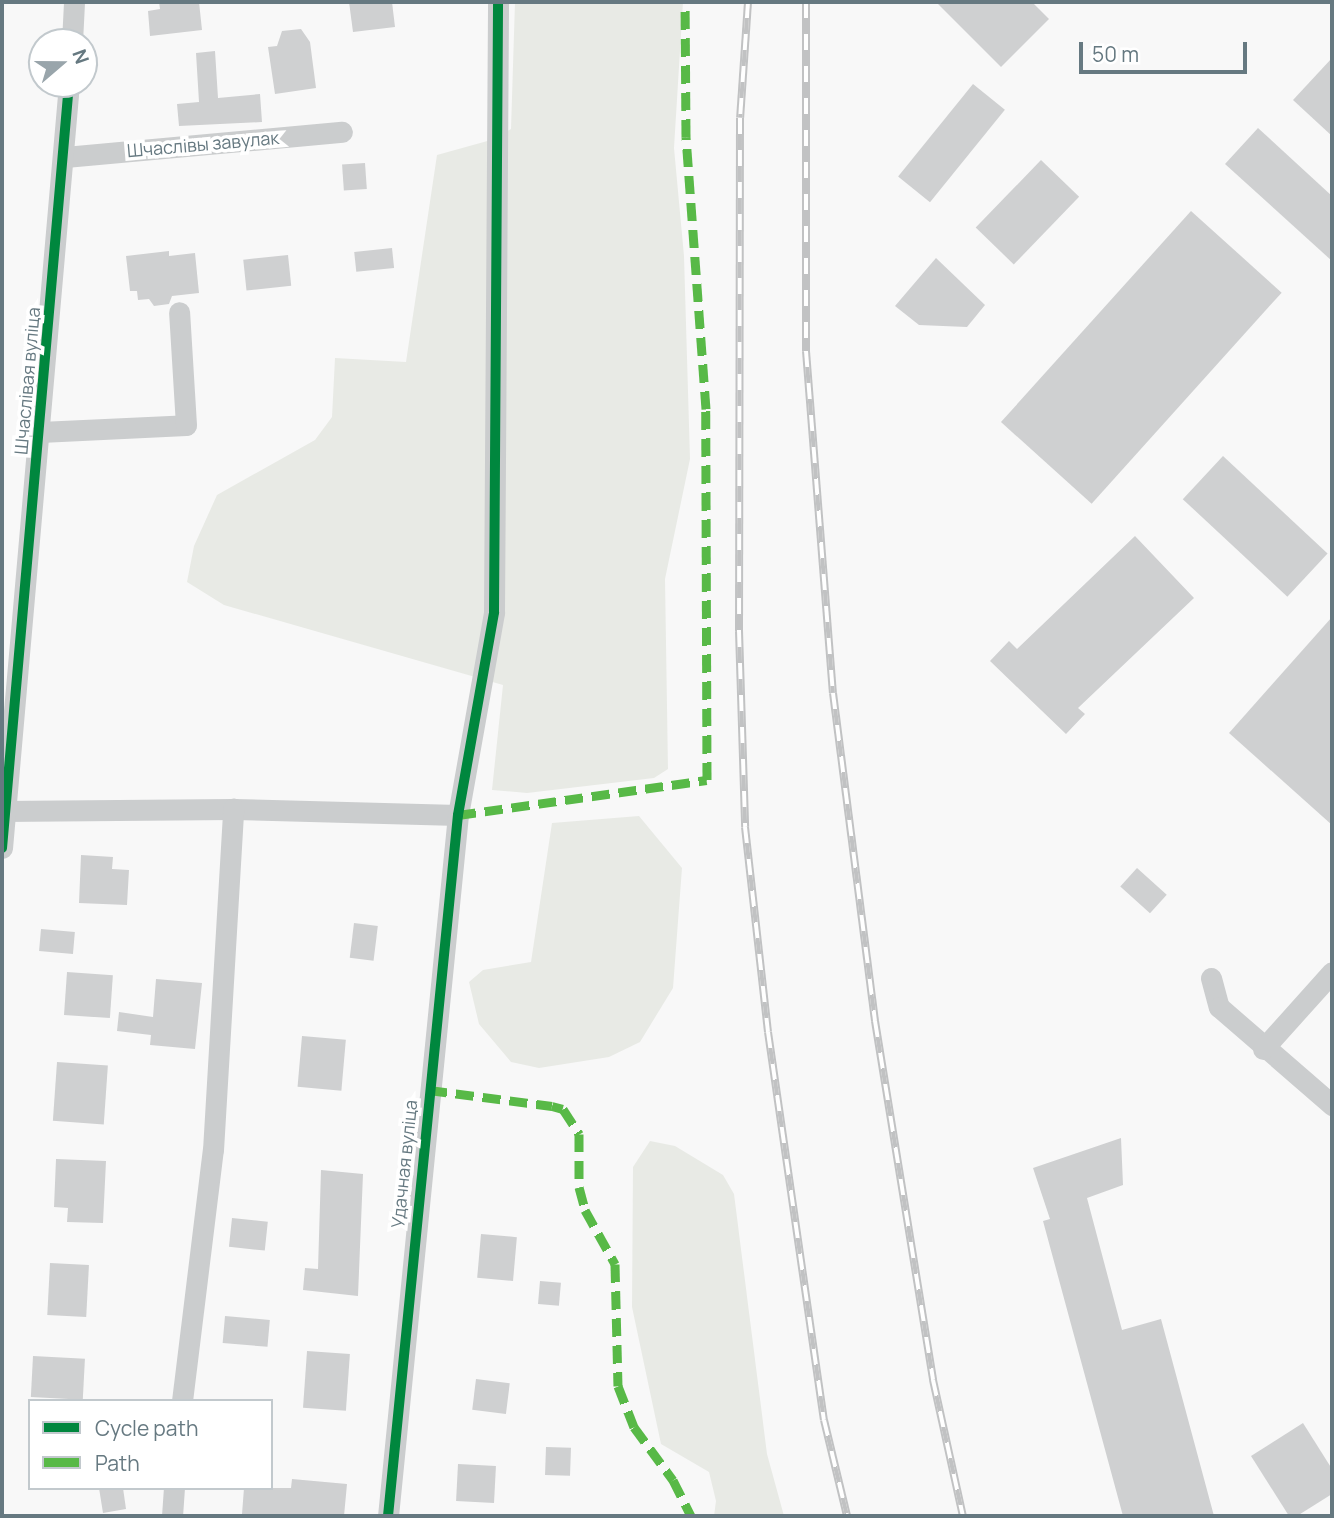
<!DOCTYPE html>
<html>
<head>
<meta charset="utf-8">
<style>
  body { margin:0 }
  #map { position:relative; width:1334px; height:1518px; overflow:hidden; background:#f8f8f8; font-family:Manrope,sans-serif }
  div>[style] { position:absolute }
  .green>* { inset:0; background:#e8eae5 }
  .building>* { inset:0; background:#cfd0d1; transform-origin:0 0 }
  .minor>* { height:21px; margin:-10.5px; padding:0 10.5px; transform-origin:10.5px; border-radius:10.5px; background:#cbcdce }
  .rail>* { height:8px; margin-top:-4px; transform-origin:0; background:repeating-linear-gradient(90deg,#fff 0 16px,#c1c2c3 0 32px); box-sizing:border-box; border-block:2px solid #c1c2c3 }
  .quiet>* { height:9px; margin-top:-4.5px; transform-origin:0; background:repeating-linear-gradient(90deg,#58b947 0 18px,transparent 0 27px) }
  .cycleway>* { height:10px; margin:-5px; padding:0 5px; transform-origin:5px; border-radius:5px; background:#00873e }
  span { translate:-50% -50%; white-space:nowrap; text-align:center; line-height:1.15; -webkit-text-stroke:7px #fff; paint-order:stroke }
  .street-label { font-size:18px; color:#667981 }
  .frame { position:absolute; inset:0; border:4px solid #667981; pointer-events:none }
  .legend { position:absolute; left:28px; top:1399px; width:245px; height:91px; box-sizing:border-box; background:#fff; border:2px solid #c2c9cd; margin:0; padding:9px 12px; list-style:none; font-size:21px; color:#667981 }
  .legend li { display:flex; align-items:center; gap:14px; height:35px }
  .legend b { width:35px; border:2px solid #c2c9cd }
  .north { position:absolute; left:28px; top:28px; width:70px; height:70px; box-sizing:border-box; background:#fff; border:2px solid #c2c9cd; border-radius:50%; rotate:70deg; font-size:19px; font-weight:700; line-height:28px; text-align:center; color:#667981 }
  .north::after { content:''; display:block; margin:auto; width:24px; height:32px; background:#99a5ab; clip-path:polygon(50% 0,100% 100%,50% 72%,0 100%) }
  .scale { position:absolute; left:1079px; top:42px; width:168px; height:32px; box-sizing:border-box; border:4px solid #667981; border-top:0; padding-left:9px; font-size:21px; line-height:24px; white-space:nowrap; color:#667981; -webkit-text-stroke:5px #fff; paint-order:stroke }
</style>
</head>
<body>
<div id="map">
  <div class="green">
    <i style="clip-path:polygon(515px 2px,683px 2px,674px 148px,684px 256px,690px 459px,665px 579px,668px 769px,654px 778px,527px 793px,492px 790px,503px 685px,224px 605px,187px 582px,194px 546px,217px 495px,315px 440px,332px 417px,335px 358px,406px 362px,437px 155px,491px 140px,511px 129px)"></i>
    <i style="clip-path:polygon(639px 816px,682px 868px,673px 988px,640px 1042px,609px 1057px,539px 1068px,511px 1062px,479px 1024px,469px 982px,483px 970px,531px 962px,552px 823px)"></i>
    <i style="clip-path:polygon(650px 1141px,675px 1146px,723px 1175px,734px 1194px,767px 1454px,784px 1516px,714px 1516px,716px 1501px,709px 1472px,661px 1444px,632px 1307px,633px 1167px)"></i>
  </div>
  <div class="building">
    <i style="clip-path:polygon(159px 2px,199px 2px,202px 30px,150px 36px,148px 11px,160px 9px)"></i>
    <i style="clip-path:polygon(349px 2px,392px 2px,395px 27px,353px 32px)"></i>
    <i style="clip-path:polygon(936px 2px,1032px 2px,1049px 19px,1001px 67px)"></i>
    <i style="clip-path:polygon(301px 29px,310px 42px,316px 88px,275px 94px,268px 47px,277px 46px,282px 31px)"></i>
    <i style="clip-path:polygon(215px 51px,218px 98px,260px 94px,262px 122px,179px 126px,177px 104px,199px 102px,196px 53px)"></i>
    <i style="clip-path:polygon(1332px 58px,1332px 136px,1293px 100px)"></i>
    <i style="left:973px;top:84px;width:41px;height:119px;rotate:39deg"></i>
    <i style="clip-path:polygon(1258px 128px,1332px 196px,1332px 261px,1225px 164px)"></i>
    <i style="left:1041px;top:160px;width:53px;height:94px;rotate:44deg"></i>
    <i style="left:365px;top:163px;width:26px;height:23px;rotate:86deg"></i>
    <i style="left:1191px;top:211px;width:122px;height:284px;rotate:42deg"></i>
    <i style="left:392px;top:248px;width:20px;height:38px;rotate:84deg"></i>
    <i style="clip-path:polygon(169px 251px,169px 256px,195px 253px,199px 293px,172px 296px,169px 304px,154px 306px,149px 299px,138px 300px,137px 291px,130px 291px,126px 256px)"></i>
    <i style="left:288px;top:255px;width:31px;height:45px;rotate:84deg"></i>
    <i style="clip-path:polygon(936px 258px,985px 305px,967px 327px,919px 325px,895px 306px)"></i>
    <i style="left:1223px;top:456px;width:143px;height:59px;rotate:43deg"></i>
    <i style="clip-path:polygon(1135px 536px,1194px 598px,1078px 708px,1085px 714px,1066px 734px,990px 661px,1009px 641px,1017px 649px)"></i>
    <i style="clip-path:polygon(1332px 617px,1332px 825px,1229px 733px)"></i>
    <i style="clip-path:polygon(81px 855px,113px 857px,112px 869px,129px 870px,127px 905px,79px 903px)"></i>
    <i style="left:1137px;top:868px;width:40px;height:25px;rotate:42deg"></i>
    <i style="left:354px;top:923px;width:24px;height:35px;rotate:7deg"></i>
    <i style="left:41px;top:929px;width:34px;height:22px;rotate:5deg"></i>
    <i style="left:67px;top:972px;width:46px;height:43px;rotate:4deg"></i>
    <i style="clip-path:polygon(156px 979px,202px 983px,195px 1049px,150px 1045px,151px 1035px,117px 1031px,119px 1012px,153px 1017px)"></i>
    <i style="left:302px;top:1036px;width:44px;height:51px;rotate:5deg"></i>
    <i style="left:57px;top:1062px;width:51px;height:59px;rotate:4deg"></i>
    <i style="clip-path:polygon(1121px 1138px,1123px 1185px,1087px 1198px,1122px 1330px,1161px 1319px,1214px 1516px,1123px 1516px,1043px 1221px,1050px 1219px,1033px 1168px)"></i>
    <i style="clip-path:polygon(56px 1159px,106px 1161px,103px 1223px,67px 1222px,68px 1208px,54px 1207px)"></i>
    <i style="clip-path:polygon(321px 1170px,363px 1174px,358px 1296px,303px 1290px,305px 1268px,318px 1269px)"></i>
    <i style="left:232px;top:1218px;width:36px;height:29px;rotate:6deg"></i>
    <i style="left:481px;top:1234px;width:36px;height:44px;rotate:5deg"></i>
    <i style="left:50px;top:1263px;width:39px;height:52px;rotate:3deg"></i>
    <i style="left:540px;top:1281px;width:21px;height:23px;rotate:5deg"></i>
    <i style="left:225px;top:1316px;width:45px;height:27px;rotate:5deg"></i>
    <i style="left:307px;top:1351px;width:43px;height:57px;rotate:4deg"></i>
    <i style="left:33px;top:1356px;width:52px;height:41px;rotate:3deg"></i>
    <i style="left:476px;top:1379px;width:34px;height:31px;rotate:7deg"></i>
    <i style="clip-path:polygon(1303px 1423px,1332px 1469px,1332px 1494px,1297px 1516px,1289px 1516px,1251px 1456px)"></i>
    <i style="left:546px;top:1447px;width:25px;height:28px;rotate:2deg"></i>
    <i style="left:458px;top:1464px;width:38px;height:37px;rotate:3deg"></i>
    <i style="clip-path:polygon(292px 1479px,347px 1484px,344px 1516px,242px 1514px,244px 1488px,291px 1488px)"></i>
    <i style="clip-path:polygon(99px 1488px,123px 1488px,126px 1509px,103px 1513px)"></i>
  </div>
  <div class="minor">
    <i style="left:72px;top:42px;width:40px;rotate:-87.1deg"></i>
    <i style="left:65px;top:157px;width:278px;rotate:-5.2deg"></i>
    <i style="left:40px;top:432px;width:146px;rotate:-2.7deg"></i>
    <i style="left:186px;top:425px;width:113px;rotate:-93.5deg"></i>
    <i style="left:2px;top:811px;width:231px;rotate:-0.5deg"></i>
    <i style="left:233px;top:809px;width:225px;rotate:1.5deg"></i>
    <i style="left:2px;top:848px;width:767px;rotate:-84.99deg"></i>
    <i style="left:1211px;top:978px;width:30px;rotate:75deg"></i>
    <i style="left:1219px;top:1007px;width:150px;rotate:40.9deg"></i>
    <i style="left:1263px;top:1049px;width:103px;rotate:-48.1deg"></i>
    <i style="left:182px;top:1401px;width:253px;rotate:-83deg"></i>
    <i style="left:213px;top:1150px;width:342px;rotate:-86.6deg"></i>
    <i style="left:172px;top:1516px;width:28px;rotate:-86deg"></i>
    <i style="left:388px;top:1516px;width:704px;rotate:-84.3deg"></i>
    <i style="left:458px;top:815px;width:206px;rotate:-79.9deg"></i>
    <i style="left:494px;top:612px;width:610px;rotate:-89.62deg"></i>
  </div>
  <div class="rail">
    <i style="left:748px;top:2px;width:116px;rotate:93.9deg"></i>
    <i style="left:740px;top:118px;width:513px;rotate:90.11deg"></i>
    <i style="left:739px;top:631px;width:196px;rotate:88.2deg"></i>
    <i style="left:745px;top:827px;width:206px;rotate:83.6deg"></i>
    <i style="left:768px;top:1032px;width:392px;rotate:81.8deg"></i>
    <i style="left:824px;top:1420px;width:99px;rotate:76.5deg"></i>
    <i style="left:806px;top:2px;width:349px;rotate:90deg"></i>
    <i style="left:806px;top:351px;width:343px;rotate:85.5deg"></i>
    <i style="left:833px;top:693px;width:331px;rotate:82.7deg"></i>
    <i style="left:875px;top:1021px;width:364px;rotate:80.8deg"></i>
    <i style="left:933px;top:1380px;width:139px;rotate:77.6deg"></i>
  </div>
  <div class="quiet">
    <i style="left:458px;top:815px;width:251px;rotate:-8deg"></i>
    <i style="left:707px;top:780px;width:371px;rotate:-90.2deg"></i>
    <i style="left:706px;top:409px;width:273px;rotate:-94.2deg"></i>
    <i style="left:686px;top:137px;width:135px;rotate:-90.4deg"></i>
    <i style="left:429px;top:1090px;width:124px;rotate:7.4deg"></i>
    <i style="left:552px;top:1106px;width:11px;rotate:15deg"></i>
    <i style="left:563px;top:1109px;width:30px;rotate:57deg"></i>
    <i style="left:579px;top:1134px;width:53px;rotate:90deg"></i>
    <i style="left:579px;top:1187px;width:24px;rotate:75deg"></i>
    <i style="left:585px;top:1210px;width:62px;rotate:60.9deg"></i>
    <i style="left:615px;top:1264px;width:122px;rotate:88.6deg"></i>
    <i style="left:618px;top:1386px;width:44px;rotate:68.7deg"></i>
    <i style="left:634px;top:1427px;width:66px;rotate:53.7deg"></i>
    <i style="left:673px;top:1480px;width:40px;rotate:63.4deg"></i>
  </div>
  <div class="cycleway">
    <i style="left:2px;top:848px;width:767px;rotate:-84.99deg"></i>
    <i style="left:388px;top:1516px;width:704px;rotate:-84.3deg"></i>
    <i style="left:458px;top:815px;width:206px;rotate:-79.9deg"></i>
    <i style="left:494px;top:612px;width:610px;rotate:-89.62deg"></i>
  </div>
  <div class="street-label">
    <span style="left:203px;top:144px;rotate:-5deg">Шчаслівы завулак</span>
    <span style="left:27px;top:381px;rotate:-85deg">Шчаслівая вуліца</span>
    <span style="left:404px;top:1164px;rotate:-84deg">Удачная вуліца</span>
  </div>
  <div class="frame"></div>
  <ul class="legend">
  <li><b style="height:9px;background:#00873e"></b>Cycle path</li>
  <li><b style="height:9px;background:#58b947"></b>Path</li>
  </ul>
  <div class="north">N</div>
  <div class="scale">50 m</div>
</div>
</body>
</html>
